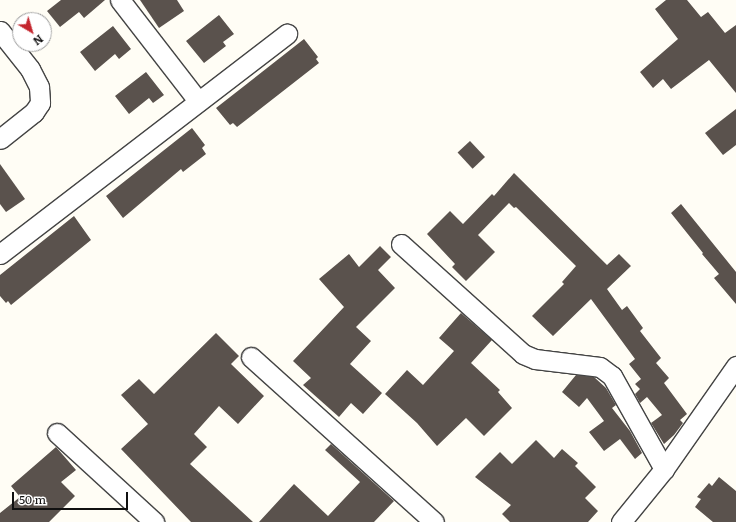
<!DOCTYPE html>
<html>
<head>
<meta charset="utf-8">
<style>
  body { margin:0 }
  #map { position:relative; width:736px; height:522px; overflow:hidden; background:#fffdf5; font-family:Literata,serif }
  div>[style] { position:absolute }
  .building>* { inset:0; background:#5a524d; transform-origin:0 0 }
  .roads { filter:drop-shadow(1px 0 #444) drop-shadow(-1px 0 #444) drop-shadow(0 1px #444) drop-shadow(0 -1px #444) }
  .minor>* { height:19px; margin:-9.5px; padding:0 9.5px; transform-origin:9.5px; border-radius:9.5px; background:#fff }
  span { translate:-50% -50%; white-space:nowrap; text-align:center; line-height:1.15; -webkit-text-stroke:4px #fff; paint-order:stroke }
  .north { position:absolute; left:12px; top:12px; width:40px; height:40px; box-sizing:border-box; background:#fff; border:1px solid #a0a0a0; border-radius:50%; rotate:142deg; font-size:11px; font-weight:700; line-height:16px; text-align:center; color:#111 }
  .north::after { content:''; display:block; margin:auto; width:14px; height:18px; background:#c4262e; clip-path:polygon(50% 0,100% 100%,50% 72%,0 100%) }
  .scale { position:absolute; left:12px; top:492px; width:116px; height:18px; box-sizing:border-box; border:2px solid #111; border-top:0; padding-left:5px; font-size:12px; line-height:14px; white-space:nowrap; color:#111; -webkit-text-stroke:3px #fff; paint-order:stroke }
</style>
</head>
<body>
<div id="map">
  <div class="building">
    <i style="clip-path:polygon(61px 0,105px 0,84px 18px,79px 12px,60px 27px,47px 11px)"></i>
    <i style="clip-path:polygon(140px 0,177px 0,184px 11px,159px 28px)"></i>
    <i style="clip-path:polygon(666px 0,687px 0,701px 17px,708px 12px,725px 33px,736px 25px,736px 93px,709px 60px,671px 89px,663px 79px,653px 88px,640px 72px,678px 39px,655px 9px)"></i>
    <i style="clip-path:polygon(219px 15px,234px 34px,223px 42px,226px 46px,204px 63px,186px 41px)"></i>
    <i style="clip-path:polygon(113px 26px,131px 49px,119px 59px,115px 54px,95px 71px,80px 52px)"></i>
    <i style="clip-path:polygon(304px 39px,318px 57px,316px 59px,319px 63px,237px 127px,233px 123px,230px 125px,216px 108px)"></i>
    <i style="clip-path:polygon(146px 72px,164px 95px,153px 103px,149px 98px,129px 114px,115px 96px)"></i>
    <i style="clip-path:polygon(736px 109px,736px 145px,723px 155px,705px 133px)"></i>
    <i style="clip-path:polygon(192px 128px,205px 145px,202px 148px,206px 154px,183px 172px,181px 169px,123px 218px,106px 196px)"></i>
    <i style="left:470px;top:141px;width:22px;height:17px;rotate:47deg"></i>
    <i style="clip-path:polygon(0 164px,25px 199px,6px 212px,0 204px)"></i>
    <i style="clip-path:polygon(514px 173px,607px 265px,619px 254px,631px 266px,607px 289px,622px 310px,627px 306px,643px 328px,640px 331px,661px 358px,656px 363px,669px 378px,664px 383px,687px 414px,680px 420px,683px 423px,674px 435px,664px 444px,651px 423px,662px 415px,647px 397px,640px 403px,635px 394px,640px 389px,635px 384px,641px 379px,629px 364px,635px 359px,591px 299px,553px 336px,532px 316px,564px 284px,562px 282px,576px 266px,516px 207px,514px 208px,509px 203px,478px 235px,495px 252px,466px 281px,452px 267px,455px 264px,427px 234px,450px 211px,463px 224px,492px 194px,494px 196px)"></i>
    <i style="clip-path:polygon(681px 204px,736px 272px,736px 304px,714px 278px,719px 274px,702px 254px,703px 253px,671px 213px)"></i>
    <i style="clip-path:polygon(74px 216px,91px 240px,11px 305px,8px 301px,6px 303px,0 296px,0 275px)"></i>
    <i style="clip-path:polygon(380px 246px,391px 257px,378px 270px,395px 288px,356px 327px,371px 341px,350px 364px,382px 393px,363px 414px,351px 403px,339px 417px,303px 385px,311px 378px,293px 361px,344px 307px,319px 279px,349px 254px,359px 267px)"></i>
    <i style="clip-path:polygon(461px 313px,492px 340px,471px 363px,500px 390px,498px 392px,512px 408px,484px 436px,466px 418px,437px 446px,417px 423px,385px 394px,407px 370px,423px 385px,454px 351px,439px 338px)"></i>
    <i style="clip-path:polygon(216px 333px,239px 356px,231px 364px,264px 396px,238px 424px,219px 406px,194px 434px,207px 447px,190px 464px,253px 522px,191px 522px,121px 449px,148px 424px,121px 395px,139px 379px,154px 394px)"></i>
    <i style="clip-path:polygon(576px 375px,594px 377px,606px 388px,616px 405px,612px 408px,630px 431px,642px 453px,635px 459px,620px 439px,604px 451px,589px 432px,604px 421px,587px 398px,579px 407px,562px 392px)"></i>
    <i style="clip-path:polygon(536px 440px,554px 458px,562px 449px,578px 463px,575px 466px,596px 487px,585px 498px,598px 511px,588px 522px,510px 522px,502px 514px,511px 505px,475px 477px,500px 452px,512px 464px)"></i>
    <i style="clip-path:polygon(331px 444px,394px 501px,374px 522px,259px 522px,294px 484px,328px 516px,360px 482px,325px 450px)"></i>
    <i style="clip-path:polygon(56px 447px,76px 470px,61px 482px,75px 496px,49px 522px,0 522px,0 513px,20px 497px,11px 486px)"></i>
    <i style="clip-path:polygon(719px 477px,736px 491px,736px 522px,713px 522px,695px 507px,701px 499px,697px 497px,709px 483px,712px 486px)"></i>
  </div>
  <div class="roads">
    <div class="minor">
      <i style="left:120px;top:0;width:128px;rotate:52.3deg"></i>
      <i style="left:0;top:31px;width:48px;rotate:51.7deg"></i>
      <i style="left:30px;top:69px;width:20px;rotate:63deg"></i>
      <i style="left:39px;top:87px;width:16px;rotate:86deg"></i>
      <i style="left:40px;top:103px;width:11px;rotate:124deg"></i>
      <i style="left:34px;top:112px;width:43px;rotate:141.5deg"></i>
      <i style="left:401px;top:244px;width:164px;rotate:42deg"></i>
      <i style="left:523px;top:354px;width:13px;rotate:23deg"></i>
      <i style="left:535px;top:359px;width:65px;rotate:7deg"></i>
      <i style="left:600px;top:367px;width:15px;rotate:37deg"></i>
      <i style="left:612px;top:376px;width:107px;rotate:60.8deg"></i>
      <i style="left:0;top:254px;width:362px;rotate:-37.5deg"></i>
      <i style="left:251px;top:357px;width:246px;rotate:42deg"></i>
      <i style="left:57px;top:433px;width:132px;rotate:42.5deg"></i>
      <i style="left:621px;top:522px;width:68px;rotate:-50.9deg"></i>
      <i style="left:664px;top:469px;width:126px;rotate:-55deg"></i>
    </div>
  </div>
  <div class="north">N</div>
  <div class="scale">50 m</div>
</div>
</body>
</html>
